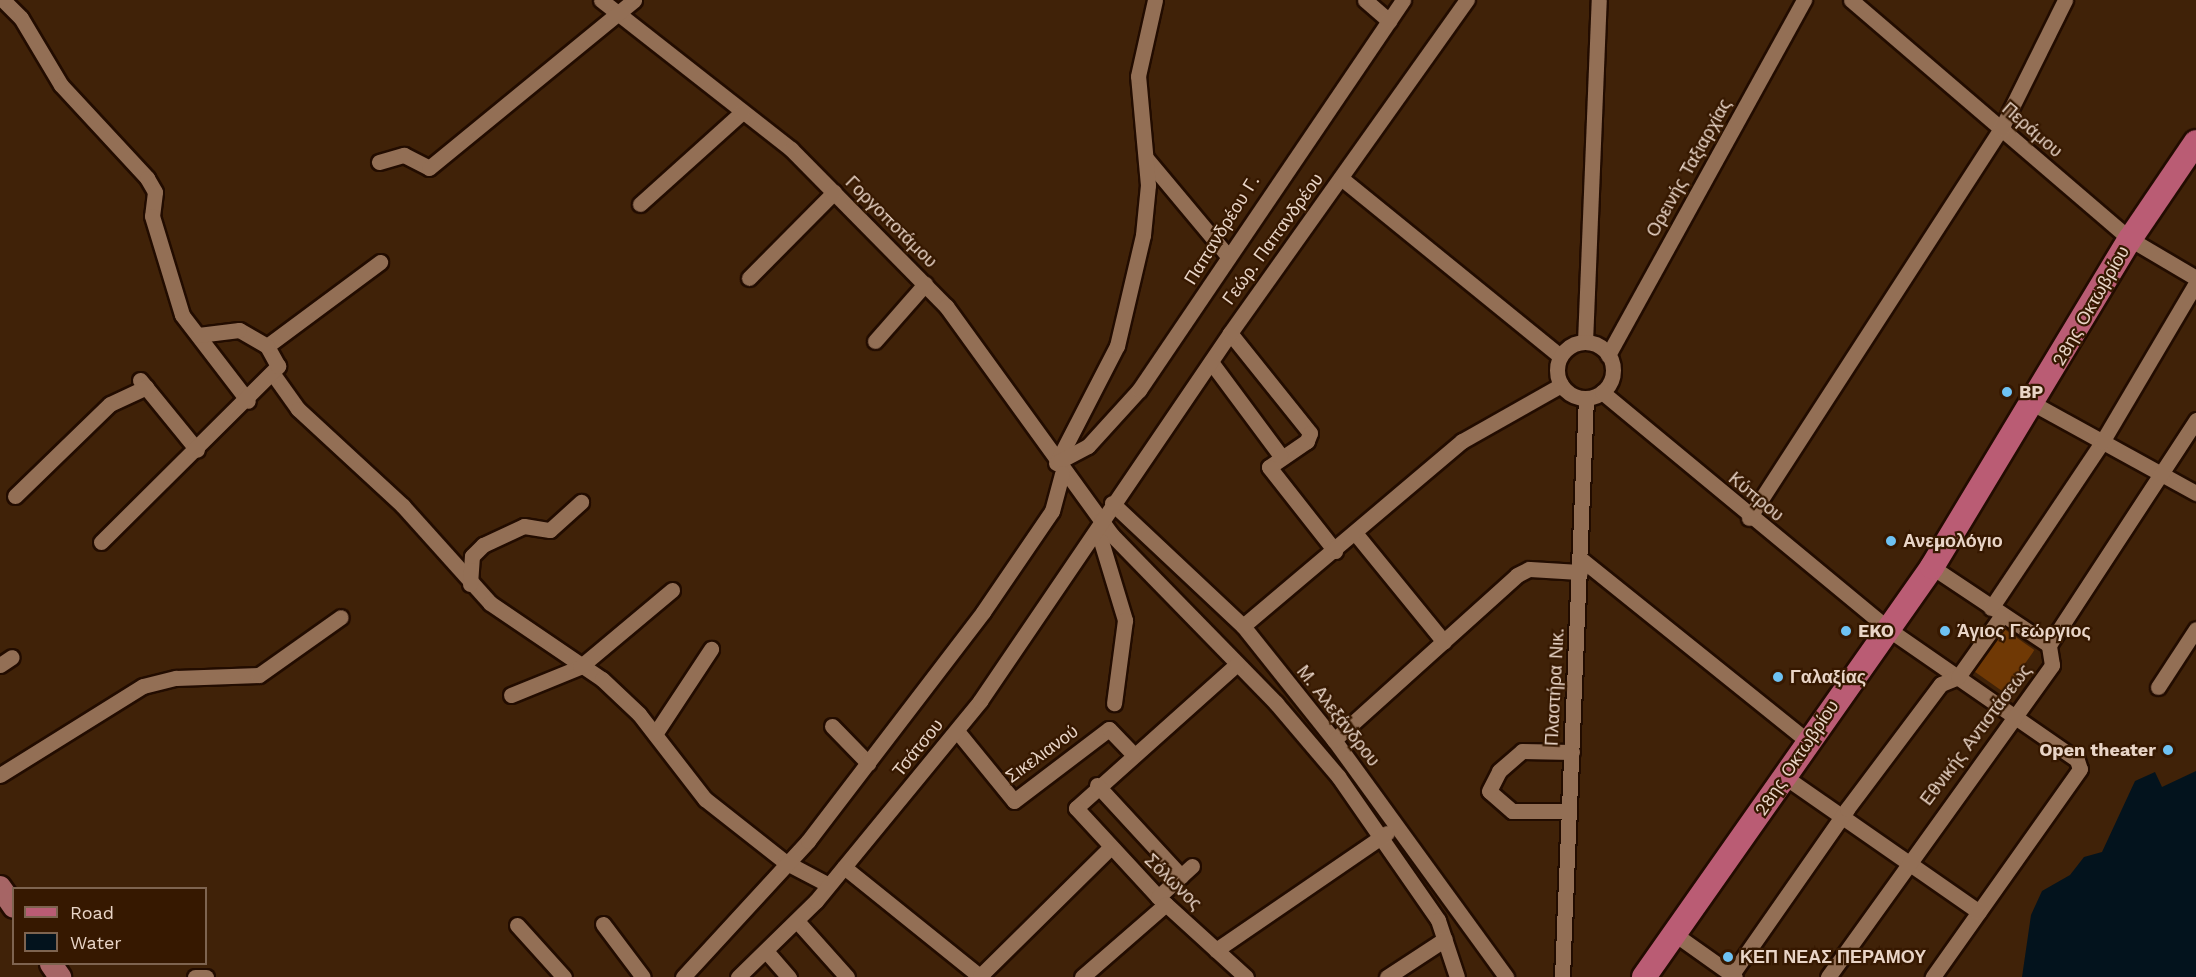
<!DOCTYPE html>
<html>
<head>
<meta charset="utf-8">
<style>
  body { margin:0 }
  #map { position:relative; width:2196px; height:977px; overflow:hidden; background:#402208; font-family:"Work Sans",sans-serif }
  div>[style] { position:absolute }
  .green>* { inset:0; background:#703905; transform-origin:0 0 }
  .water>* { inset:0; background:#03131d }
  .roads { filter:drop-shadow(2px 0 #220c00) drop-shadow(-2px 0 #220c00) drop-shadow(0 2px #220c00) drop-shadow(0 -2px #220c00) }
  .street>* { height:15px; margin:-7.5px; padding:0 7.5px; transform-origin:7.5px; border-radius:7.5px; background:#936f55 }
  .street>.ring { margin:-7.5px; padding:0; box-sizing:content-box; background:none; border:15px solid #936f55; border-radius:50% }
  .secondary>* { height:22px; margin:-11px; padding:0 11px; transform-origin:11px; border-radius:11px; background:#a66565 }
  .primary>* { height:24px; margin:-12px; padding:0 12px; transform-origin:12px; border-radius:12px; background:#ba5c74 }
  .dots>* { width:16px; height:16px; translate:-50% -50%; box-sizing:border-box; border:3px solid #361800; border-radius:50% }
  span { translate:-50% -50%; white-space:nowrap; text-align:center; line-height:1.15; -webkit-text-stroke:4.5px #361800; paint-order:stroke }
  .street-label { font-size:18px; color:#e9d5c7 }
  .poi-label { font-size:18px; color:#e9d5c7; font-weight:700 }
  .left { translate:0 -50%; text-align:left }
  .right { translate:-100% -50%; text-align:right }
  .legend { position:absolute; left:12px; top:887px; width:195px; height:78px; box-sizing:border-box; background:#361800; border:2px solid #7e6450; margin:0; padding:8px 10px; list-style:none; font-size:18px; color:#e9d5c7 }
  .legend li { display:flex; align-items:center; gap:12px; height:30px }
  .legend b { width:30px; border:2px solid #7e6450 }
</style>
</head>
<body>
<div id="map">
  <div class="green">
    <i style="left:2000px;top:626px;width:42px;height:52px;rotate:35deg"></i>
  </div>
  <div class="water">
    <i style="clip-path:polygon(2196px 771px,2196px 977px,2022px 977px,2031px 915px,2042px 891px,2070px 875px,2084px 857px,2102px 852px,2135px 781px,2155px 772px,2162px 787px)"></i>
  </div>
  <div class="roads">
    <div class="street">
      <i style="left:3px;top:0;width:25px;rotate:45deg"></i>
      <i style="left:21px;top:18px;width:78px;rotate:59.2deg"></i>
      <i style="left:61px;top:85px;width:127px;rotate:47.2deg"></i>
      <i style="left:147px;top:178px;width:16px;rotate:60deg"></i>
      <i style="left:155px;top:192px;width:24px;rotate:97deg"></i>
      <i style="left:152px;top:216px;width:103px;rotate:73.1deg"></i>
      <i style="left:182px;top:315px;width:108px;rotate:52.5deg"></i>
      <i style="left:601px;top:0;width:241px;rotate:38.1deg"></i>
      <i style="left:791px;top:149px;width:221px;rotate:45.4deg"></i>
      <i style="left:946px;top:306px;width:283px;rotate:54.1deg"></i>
      <i style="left:1112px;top:535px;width:235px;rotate:45.7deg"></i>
      <i style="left:1276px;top:703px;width:96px;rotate:49.7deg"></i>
      <i style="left:1338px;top:776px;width:175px;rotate:55.2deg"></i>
      <i style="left:1438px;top:920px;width:60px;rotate:71.6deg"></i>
      <i style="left:1365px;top:0;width:32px;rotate:41deg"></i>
      <i style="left:1851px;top:0;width:367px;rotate:40.6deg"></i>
      <i style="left:2130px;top:239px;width:77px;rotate:30.6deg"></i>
      <i style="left:1146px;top:158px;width:128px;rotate:50.1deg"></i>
      <i style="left:379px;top:162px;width:26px;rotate:-16deg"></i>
      <i style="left:404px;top:155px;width:28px;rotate:27deg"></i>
      <i style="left:429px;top:168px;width:265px;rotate:-39.3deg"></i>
      <i style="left:1341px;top:178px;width:282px;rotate:39.1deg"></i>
      <i style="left:640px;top:204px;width:137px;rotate:-42deg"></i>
      <i style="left:749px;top:278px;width:121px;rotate:-45.3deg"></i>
      <i style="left:1230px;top:333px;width:128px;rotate:51.3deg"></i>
      <i style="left:1310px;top:433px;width:9px;rotate:111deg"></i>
      <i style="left:1307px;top:441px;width:46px;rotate:145.6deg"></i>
      <i style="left:1269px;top:467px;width:107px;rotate:51.8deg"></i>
      <i style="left:875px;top:341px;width:76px;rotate:-48.7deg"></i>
      <i style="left:1585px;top:342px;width:342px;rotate:-87.7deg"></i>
      <i class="ring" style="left:1557px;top:342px;width:41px;height:41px"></i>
      <i style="left:267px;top:346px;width:141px;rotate:-36.6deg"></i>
      <i style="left:1608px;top:355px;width:406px;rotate:-61.1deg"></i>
      <i style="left:1211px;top:362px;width:116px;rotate:53.4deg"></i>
      <i style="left:273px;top:374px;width:43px;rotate:54.5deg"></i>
      <i style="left:298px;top:409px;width:143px;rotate:42.7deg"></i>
      <i style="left:403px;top:506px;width:130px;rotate:48.1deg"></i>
      <i style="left:490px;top:603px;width:135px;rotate:34.2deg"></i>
      <i style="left:602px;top:679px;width:51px;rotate:43.4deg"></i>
      <i style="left:639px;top:714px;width:108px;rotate:52.2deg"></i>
      <i style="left:705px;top:799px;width:102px;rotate:38.2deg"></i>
      <i style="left:785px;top:862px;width:47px;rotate:27.6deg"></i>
      <i style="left:140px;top:380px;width:90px;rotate:50.8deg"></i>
      <i style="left:1602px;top:392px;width:371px;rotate:39.6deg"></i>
      <i style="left:1888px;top:629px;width:230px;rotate:34.7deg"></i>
      <i style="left:2077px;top:760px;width:9px;rotate:72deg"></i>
      <i style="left:2080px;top:769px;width:255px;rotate:125.3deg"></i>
      <i style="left:2034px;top:404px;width:185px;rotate:28.8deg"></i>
      <i style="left:1057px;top:462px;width:131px;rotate:-62.7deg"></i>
      <i style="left:1117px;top:346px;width:114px;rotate:-76.8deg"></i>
      <i style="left:1143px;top:235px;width:50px;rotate:-84.3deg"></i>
      <i style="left:1148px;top:185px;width:109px;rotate:-95.2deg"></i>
      <i style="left:1138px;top:76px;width:78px;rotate:-77.4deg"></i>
      <i style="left:1056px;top:463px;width:36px;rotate:-28deg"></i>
      <i style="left:1088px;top:446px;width:76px;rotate:-47.7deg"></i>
      <i style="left:1139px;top:390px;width:471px;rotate:-55.9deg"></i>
      <i style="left:15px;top:496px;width:132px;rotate:-44.1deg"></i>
      <i style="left:110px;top:404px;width:40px;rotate:-25deg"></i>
      <i style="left:1112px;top:503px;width:180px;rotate:43.2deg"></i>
      <i style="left:1243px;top:626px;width:146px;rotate:51.4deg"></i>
      <i style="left:1334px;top:740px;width:293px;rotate:54deg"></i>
      <i style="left:1749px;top:518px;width:463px;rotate:-57.1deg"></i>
      <i style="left:2001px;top:129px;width:144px;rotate:-63.6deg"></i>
      <i style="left:1101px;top:520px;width:21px;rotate:90deg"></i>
      <i style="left:1101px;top:541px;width:83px;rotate:73.1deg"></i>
      <i style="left:1125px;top:620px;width:84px;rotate:97.5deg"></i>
      <i style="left:1356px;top:534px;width:139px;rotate:50.8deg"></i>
      <i style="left:101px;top:542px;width:250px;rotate:-44.8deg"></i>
      <i style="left:278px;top:366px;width:23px;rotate:-119deg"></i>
      <i style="left:267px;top:346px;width:32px;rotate:-150deg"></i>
      <i style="left:239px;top:330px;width:41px;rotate:173deg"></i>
      <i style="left:1581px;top:559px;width:290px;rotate:38.8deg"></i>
      <i style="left:1932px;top:567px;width:141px;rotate:33.7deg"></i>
      <i style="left:470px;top:584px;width:28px;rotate:-86deg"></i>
      <i style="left:472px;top:556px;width:16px;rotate:-45deg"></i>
      <i style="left:483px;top:545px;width:45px;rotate:-24.9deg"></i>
      <i style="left:524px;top:526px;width:26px;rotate:9deg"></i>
      <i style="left:550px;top:530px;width:42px;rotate:-42.1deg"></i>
      <i style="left:1991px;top:608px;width:200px;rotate:-56.2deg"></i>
      <i style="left:2102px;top:442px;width:185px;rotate:-59.4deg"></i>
      <i style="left:1243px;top:626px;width:287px;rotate:-40.2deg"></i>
      <i style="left:1462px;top:441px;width:114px;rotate:-29.5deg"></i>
      <i style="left:1237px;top:664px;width:216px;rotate:138.2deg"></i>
      <i style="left:1076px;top:808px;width:121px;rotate:47.3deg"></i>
      <i style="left:1158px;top:897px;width:119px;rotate:42.3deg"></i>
      <i style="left:0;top:665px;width:14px;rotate:-34deg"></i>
      <i style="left:2158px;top:687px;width:69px;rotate:-56.8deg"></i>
      <i style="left:511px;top:695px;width:74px;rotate:-22.1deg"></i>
      <i style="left:580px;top:667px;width:120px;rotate:-39.9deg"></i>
      <i style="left:832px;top:726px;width:52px;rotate:45.8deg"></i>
      <i style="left:957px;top:731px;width:90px;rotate:50.8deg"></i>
      <i style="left:1014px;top:801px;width:119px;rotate:-37.2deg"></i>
      <i style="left:1109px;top:729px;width:35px;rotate:46deg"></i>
      <i style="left:655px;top:734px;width:102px;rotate:-56.6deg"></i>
      <i style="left:1334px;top:740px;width:246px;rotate:-42deg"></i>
      <i style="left:1517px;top:575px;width:13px;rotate:-27deg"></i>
      <i style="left:1529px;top:569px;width:51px;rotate:3.4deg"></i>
      <i style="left:0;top:775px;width:168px;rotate:-31.9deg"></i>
      <i style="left:143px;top:686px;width:34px;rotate:-14deg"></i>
      <i style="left:176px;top:678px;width:83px;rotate:-2.1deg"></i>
      <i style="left:259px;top:675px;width:100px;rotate:-35.3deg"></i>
      <i style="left:1785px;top:777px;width:236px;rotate:34.8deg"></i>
      <i style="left:1097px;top:785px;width:124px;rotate:47.3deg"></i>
      <i style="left:1569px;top:811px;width:57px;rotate:180deg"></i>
      <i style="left:1512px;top:811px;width:30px;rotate:-139deg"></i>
      <i style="left:1489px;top:791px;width:22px;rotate:-63deg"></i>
      <i style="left:1499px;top:771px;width:30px;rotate:-41deg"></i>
      <i style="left:1522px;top:751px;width:50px;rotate:1.1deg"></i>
      <i style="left:844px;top:867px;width:176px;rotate:38.8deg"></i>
      <i style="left:1158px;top:897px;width:46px;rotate:-42.4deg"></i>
      <i style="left:797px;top:921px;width:75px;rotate:48.2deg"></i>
      <i style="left:603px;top:924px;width:66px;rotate:53deg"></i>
      <i style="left:517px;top:925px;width:70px;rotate:47.9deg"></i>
      <i style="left:1676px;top:935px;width:72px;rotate:35.4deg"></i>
      <i style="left:1216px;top:950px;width:207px;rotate:-34.4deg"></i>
      <i style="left:766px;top:951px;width:35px;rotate:49deg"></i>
      <i style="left:980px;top:976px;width:182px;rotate:-44.6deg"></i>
      <i style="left:195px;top:977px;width:11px"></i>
      <i style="left:683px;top:977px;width:185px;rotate:-47.4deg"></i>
      <i style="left:808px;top:841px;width:288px;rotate:-52.6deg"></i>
      <i style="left:983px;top:612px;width:122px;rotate:-55.7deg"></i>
      <i style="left:1052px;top:511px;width:39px;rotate:-75deg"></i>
      <i style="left:738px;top:977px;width:109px;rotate:-44.3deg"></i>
      <i style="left:816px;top:901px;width:259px;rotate:-50.6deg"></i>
      <i style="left:980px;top:701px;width:445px;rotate:-55.8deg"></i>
      <i style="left:1230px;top:333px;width:409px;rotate:-54.6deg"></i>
      <i style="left:1082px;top:977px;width:111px;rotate:-41deg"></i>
      <i style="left:1387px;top:977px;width:69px;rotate:-33.2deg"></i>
      <i style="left:1562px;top:977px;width:579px;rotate:-87.63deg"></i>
      <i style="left:1730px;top:977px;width:205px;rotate:-55.1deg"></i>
      <i style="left:1847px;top:809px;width:156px;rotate:-53.1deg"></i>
      <i style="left:1941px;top:684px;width:18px;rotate:-22deg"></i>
      <i style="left:1958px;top:677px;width:76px;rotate:-54.6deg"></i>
      <i style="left:1828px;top:977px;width:384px;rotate:-54.3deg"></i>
      <i style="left:2052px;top:665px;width:20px;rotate:-99deg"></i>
      <i style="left:2049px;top:645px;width:269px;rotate:-56.8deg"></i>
    </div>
    <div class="secondary">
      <i style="left:0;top:887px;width:24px;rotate:55deg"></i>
      <i style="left:51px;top:964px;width:16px;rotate:55deg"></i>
    </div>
    <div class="primary">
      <i style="left:1644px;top:977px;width:501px;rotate:-54.91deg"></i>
      <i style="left:1932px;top:567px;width:383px;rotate:-58.9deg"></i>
      <i style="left:2130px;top:239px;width:117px;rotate:-55.8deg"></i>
    </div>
  </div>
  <div class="dots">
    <i style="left:2007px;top:392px;background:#6ec2f3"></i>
    <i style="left:1891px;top:541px;background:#6ec2f3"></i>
    <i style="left:1846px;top:631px;background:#6ec2f3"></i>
    <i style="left:1945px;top:631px;background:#6ec2f3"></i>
    <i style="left:1778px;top:677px;background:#6ec2f3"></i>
    <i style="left:2168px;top:750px;background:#6ec2f3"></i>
    <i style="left:1728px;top:957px;background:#6ec2f3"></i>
  </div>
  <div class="street-label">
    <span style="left:2032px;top:130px;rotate:41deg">Περάμου</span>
    <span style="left:1689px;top:168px;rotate:-61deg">Ορεινής Ταξιαρχίας</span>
    <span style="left:891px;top:222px;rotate:45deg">Γοργοποτάμου</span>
    <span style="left:1222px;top:230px;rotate:-58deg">Παπανδρέου Γ.</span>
    <span style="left:1273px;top:239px;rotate:-54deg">Γεώρ. Παπανδρέου</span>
    <span style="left:2091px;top:306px;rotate:-60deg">28ης Οκτωβρίου</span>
    <span style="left:1756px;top:497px;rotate:40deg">Κύπρου</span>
    <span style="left:1555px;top:687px;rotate:-87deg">Πλαστήρα Νικ.</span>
    <span style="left:1338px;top:716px;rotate:52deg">Μ. Αλεξάνδρου</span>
    <span style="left:1976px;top:735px;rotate:-53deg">Εθνικής Αντιστάσεως</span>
    <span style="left:918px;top:748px;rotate:-51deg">Τσάτσου</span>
    <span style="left:1042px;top:754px;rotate:-36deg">Σικελιανού</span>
    <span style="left:1797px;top:758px;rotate:-56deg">28ης Οκτωβρίου</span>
    <span style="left:1173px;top:882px;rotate:44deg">Σόλωνος</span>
  </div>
  <div class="poi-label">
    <span class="left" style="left:2019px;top:392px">BP</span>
    <span class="left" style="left:1903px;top:541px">Ανεμολόγιο</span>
    <span class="left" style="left:1858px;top:631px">EKO</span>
    <span class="left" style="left:1957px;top:631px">Άγιος Γεώργιος</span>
    <span class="left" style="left:1790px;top:677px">Γαλαξίας</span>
    <span class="right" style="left:2156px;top:750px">Open theater</span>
    <span class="left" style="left:1740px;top:957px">ΚΕΠ ΝΕΑΣ ΠΕΡΑΜΟΥ</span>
  </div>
  <ul class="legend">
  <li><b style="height:8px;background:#ba5c74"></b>Road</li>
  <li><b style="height:16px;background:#03131d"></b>Water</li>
  </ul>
</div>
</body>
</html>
